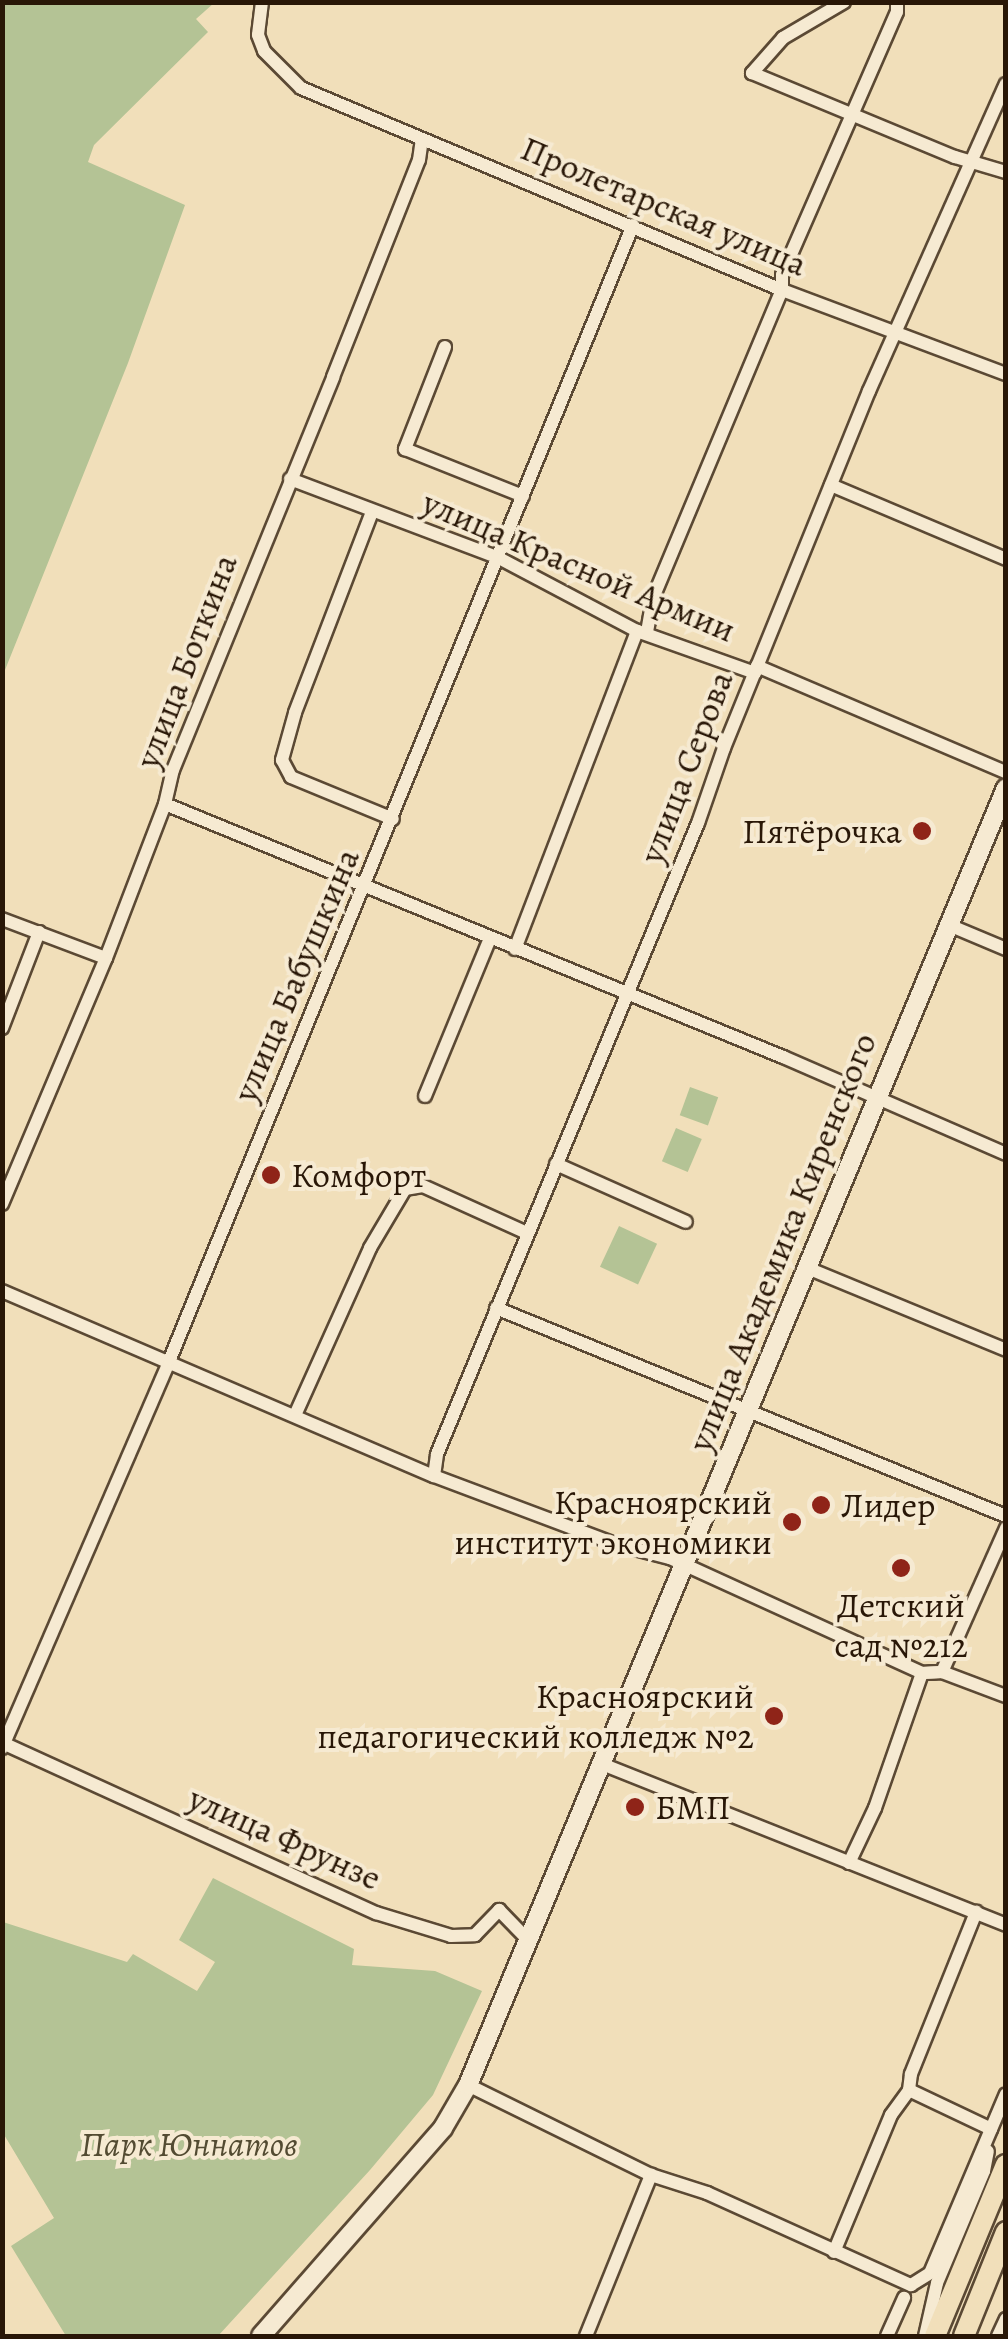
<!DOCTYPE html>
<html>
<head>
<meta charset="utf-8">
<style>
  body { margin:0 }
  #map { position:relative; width:1008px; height:2339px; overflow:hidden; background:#f1dfba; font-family:Alegreya,serif }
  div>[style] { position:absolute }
  .green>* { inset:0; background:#b4c395; transform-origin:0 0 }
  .roads { filter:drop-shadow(2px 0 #5b4934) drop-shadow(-2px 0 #5b4934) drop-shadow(0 2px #5b4934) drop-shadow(0 -2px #5b4934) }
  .street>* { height:12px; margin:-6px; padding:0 6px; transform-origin:6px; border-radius:6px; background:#f6ead2 }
  .secondary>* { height:18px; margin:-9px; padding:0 9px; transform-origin:9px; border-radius:9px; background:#f6ead2 }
  .primary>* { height:20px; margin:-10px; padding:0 10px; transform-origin:10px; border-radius:10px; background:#f1dfba }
  .dots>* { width:28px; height:28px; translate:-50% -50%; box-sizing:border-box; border:5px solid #f6ead2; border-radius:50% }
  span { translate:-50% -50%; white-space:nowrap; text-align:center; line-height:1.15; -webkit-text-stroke:8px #f6ead2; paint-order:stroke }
  .street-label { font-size:35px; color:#291707 }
  .poi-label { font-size:35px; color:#291707 }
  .right { translate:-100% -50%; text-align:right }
  .left { translate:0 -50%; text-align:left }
  .park-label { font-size:35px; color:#534b32; font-style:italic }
  .frame { position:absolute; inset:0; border:5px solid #291707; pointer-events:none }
</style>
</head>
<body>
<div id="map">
  <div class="green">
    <i style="clip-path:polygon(3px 2px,214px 3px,196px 19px,208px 32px,94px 145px,88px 162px,185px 205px,128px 363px,3px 675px)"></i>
    <i style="left:690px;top:1087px;width:30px;height:30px;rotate:20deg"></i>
    <i style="left:676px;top:1128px;width:28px;height:36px;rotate:23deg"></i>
    <i style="left:619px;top:1226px;width:42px;height:45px;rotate:25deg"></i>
    <i style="clip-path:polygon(213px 1878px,354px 1949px,352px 1965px,435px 1971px,482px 1991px,433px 2095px,370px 2170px,218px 2336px,66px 2336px,11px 2246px,54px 2218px,3px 2133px,3px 1922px,127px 1962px,133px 1954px,197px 1991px,215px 1962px,179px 1940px)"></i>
  </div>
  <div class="roads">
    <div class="street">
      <i style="left:262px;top:2px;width:33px;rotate:97deg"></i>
      <i style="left:258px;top:35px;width:17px;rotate:69deg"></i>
      <i style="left:264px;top:51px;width:52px;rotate:45deg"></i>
      <i style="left:301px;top:88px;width:522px;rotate:22.78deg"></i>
      <i style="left:782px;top:290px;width:239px;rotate:20.6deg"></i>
      <i style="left:844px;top:2px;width:71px;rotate:149.5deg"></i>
      <i style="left:783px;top:38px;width:47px;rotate:131.5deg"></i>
      <i style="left:752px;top:73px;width:220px;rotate:22.5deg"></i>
      <i style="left:955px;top:157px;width:53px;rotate:16.4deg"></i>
      <i style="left:445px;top:347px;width:110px;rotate:111.4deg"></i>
      <i style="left:405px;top:449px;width:127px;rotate:21.7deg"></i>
      <i style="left:290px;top:479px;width:223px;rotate:20.7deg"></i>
      <i style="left:499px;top:558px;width:156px;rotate:27.9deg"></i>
      <i style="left:637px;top:631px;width:125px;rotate:19.6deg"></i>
      <i style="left:755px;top:673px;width:7px;rotate:-74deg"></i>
      <i style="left:757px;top:666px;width:271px;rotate:23.1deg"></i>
      <i style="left:831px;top:485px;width:190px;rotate:22.9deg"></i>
      <i style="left:372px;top:512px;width:215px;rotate:111deg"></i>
      <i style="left:295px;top:713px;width:49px;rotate:105.5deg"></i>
      <i style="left:282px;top:760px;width:19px;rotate:62deg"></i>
      <i style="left:291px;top:777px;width:110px;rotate:22.4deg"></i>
      <i style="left:647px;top:632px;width:35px;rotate:-80deg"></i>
      <i style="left:653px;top:598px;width:334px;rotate:-67.3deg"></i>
      <i style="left:782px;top:290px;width:15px;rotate:-90deg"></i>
      <i style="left:782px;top:275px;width:287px;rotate:-66.4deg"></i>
      <i style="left:897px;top:12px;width:10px;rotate:-90deg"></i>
      <i style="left:165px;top:804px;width:668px;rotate:22.26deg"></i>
      <i style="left:783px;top:1057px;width:243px;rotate:23.5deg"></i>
      <i style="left:2px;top:919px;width:111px;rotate:20.6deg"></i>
      <i style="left:949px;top:925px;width:62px;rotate:22.8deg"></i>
      <i style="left:515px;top:949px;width:341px;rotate:-69deg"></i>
      <i style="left:2px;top:1028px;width:103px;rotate:-68.9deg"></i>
      <i style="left:425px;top:1096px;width:171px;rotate:-67.6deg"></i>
      <i style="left:556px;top:1164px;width:142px;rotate:24deg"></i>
      <i style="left:2px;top:1204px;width:267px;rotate:-67.1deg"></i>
      <i style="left:106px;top:958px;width:165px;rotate:-69deg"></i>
      <i style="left:165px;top:804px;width:35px;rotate:-77deg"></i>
      <i style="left:173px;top:770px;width:424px;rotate:-67.8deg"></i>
      <i style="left:333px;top:377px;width:233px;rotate:-68.4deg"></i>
      <i style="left:419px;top:160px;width:21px;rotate:-82deg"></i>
      <i style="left:805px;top:1267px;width:217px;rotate:22.4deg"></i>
      <i style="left:2px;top:1291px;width:470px;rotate:23.2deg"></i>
      <i style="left:434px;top:1476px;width:193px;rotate:20.6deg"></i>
      <i style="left:615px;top:1544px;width:57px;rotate:14.3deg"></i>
      <i style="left:670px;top:1558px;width:277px;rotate:24.5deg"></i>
      <i style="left:922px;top:1673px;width:20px;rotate:-3deg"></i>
      <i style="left:942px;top:1672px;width:68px;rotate:20.6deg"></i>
      <i style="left:496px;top:1308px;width:551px;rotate:22.19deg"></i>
      <i style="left:296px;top:1413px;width:181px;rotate:-65.8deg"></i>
      <i style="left:370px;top:1248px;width:69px;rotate:-59.3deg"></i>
      <i style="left:405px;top:1189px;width:18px;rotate:-9deg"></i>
      <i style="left:423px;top:1186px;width:114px;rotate:24.3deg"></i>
      <i style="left:434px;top:1476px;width:22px;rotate:-82deg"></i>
      <i style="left:437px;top:1454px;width:683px;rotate:-67.53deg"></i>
      <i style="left:698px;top:823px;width:79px;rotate:-70.9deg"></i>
      <i style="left:724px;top:748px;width:385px;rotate:-67.9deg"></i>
      <i style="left:869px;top:391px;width:336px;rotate:-66deg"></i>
      <i style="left:5px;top:1744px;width:408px;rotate:24.5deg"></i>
      <i style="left:376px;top:1913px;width:78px;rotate:17deg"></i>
      <i style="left:451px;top:1936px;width:24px;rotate:-2deg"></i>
      <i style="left:475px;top:1935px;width:35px;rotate:-46deg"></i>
      <i style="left:499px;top:1910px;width:43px;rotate:45.9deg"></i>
      <i style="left:2px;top:1748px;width:424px;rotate:-66.6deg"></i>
      <i style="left:170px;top:1359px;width:1225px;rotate:-67.79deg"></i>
      <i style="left:602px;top:1764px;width:435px;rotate:21.7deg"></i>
      <i style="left:849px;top:1863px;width:61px;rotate:-64.7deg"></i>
      <i style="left:875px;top:1808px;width:143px;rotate:-70.8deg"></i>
      <i style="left:922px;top:1673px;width:20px;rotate:-3deg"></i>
      <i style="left:942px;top:1672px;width:158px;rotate:-66deg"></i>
      <i style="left:468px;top:2085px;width:204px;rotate:26.2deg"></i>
      <i style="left:651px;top:2175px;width:59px;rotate:17.8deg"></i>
      <i style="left:707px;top:2193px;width:224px;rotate:24.3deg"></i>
      <i style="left:911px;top:2285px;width:22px;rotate:-32deg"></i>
      <i style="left:930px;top:2273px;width:194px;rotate:-67deg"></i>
      <i style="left:909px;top:2090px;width:91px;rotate:25.4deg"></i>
      <i style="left:834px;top:2252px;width:148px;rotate:-67.4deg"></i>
      <i style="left:891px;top:2115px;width:31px;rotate:-54deg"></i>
      <i style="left:909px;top:2090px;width:16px;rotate:-83deg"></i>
      <i style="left:911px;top:2074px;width:175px;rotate:-68.1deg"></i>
      <i style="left:586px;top:2336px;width:174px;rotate:-68deg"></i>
      <i style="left:887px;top:2336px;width:42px;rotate:-65.9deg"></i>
      <i style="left:925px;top:2336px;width:54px;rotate:-77.2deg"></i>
      <i style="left:937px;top:2283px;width:121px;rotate:-67.2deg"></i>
      <i style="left:984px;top:2171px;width:20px;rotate:-79deg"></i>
      <i style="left:998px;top:2336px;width:19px;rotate:-65deg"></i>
    </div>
    <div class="secondary">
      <i style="left:261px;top:2336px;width:276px;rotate:-48.8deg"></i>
      <i style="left:443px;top:2128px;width:50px;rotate:-59.8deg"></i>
      <i style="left:468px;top:2085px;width:1404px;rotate:-67.47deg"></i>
    </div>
    <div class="primary">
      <i style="left:935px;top:2336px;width:185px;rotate:-67.5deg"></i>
      <i style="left:964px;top:2336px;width:112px;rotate:-68deg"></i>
    </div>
  </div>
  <div class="dots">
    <i style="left:922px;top:831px;background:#8f2418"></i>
    <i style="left:271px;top:1175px;background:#8f2418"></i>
    <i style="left:821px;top:1505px;background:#8f2418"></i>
    <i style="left:792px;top:1522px;background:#8f2418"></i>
    <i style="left:901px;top:1568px;background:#8f2418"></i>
    <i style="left:774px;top:1716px;background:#8f2418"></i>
    <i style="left:635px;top:1807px;background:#8f2418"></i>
  </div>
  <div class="street-label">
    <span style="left:664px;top:206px;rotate:23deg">Пролетарская улица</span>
    <span style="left:579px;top:566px;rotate:23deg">улица Красной Армии</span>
    <span style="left:186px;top:661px;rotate:-69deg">улица Боткина</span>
    <span style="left:686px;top:767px;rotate:-69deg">улица Серова</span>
    <span style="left:296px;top:975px;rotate:-67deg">улица Бабушкина</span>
    <span style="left:782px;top:1242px;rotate:-68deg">улица Академика Киренского</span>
    <span style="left:285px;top:1838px;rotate:24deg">улица Фрунзе</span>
  </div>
  <div class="poi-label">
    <span class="right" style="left:902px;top:831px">Пятёрочка</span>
    <span class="left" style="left:291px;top:1175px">Комфорт</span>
    <span class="right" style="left:772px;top:1522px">Красноярский<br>институт экономики</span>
    <span class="left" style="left:841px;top:1505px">Лидер</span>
    <span style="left:901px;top:1625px">Детский<br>сад №212</span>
    <span class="right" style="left:754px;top:1716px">Красноярский<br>педагогический колледж №2</span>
    <span class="left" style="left:655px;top:1807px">БМП</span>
  </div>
  <div class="park-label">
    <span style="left:189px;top:2144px">Парк Юннатов</span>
  </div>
  <div class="frame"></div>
</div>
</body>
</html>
